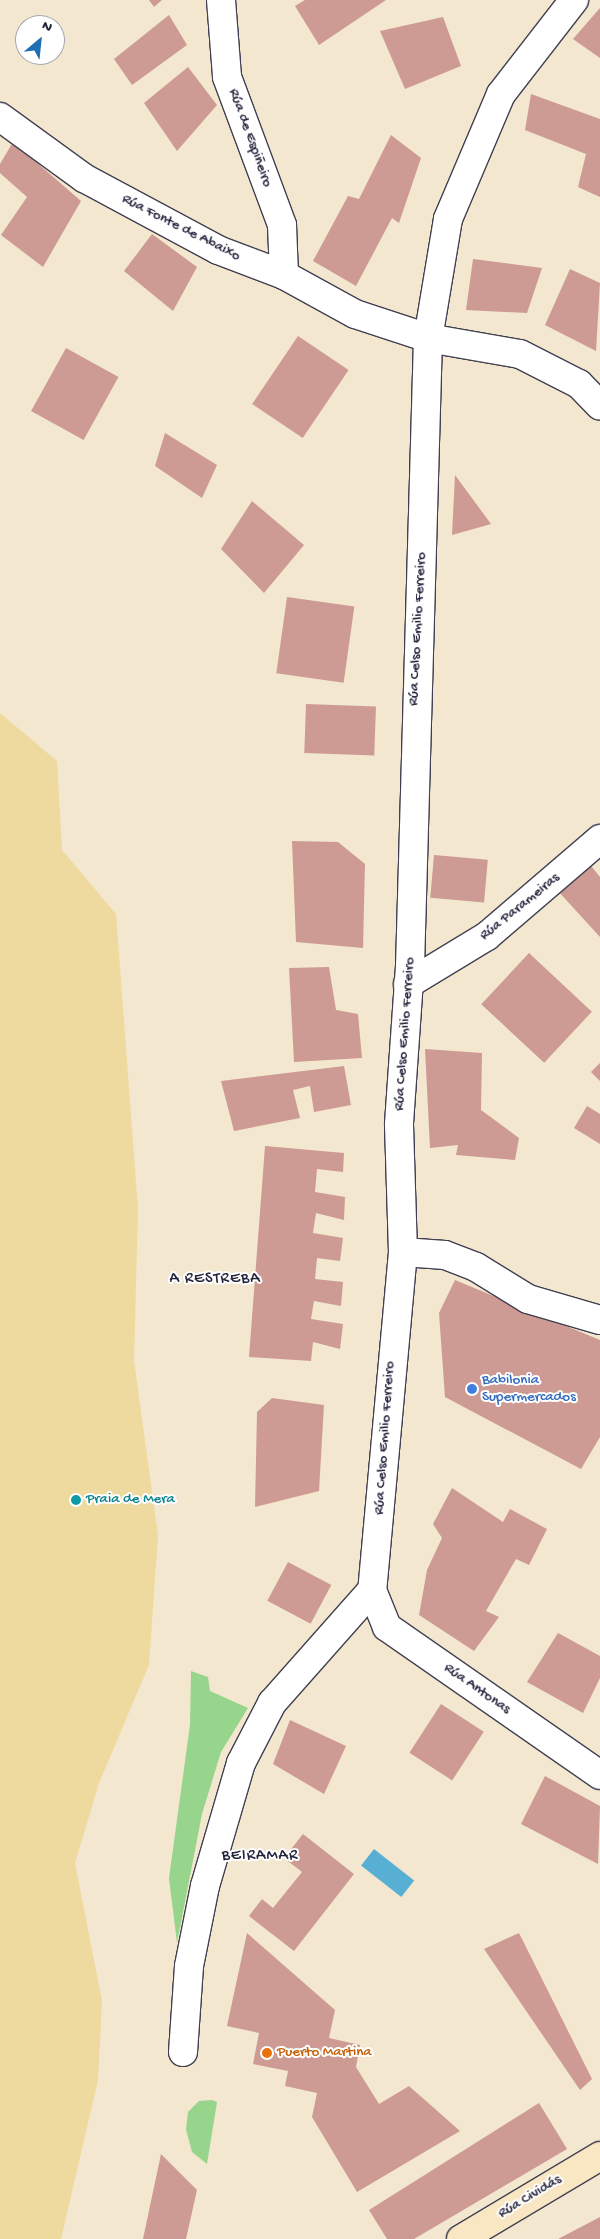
<!DOCTYPE html>
<html>
<head>
<meta charset="utf-8">
<style>
  body { margin:0 }
  #map { position:relative; width:600px; height:2239px; overflow:hidden; background:#f3e7cf; font-family:"Gochi Hand",sans-serif }
  div>[style] { position:absolute }
  .green>* { inset:0; background:#96d58b }
  .sand>* { inset:0; background:#eeda9e }
  .water>* { inset:0; background:#57b0d4; transform-origin:0 0 }
  .building>* { inset:0; background:#cd9b93; transform-origin:0 0 }
  .roads { filter:drop-shadow(1px 0 #414051) drop-shadow(-1px 0 #414051) drop-shadow(0 1px #414051) drop-shadow(0 -1px #414051) }
  .pedestrian>* { height:28px; margin:-14px; padding:0 14px; transform-origin:14px; border-radius:14px; background:#fff }
  .minor>* { height:28px; margin:-14px; padding:0 14px; transform-origin:14px; border-radius:14px; background:#fff }
  .secondary>* { height:28px; margin:-14px; padding:0 14px; transform-origin:14px; border-radius:14px; background:#f9e7c3 }
  .dots>* { width:14px; height:14px; translate:-50% -50%; box-sizing:border-box; border:2px solid #fff; border-radius:50% }
  span { translate:-50% -50%; white-space:nowrap; text-align:center; line-height:1.15; -webkit-text-stroke:4px #fff; paint-order:stroke }
  .street-label { font-size:15px; color:#22223b }
  .shop-label { font-size:15px; color:#366cbe }
  .left { translate:0 -50%; text-align:left }
  .culture-label { font-size:15px; color:#0d838f }
  .food-label { font-size:15px; color:#c56008 }
  .neighbourhood-label { font-size:16px; color:#22223b; letter-spacing:1px }
  .north { position:absolute; left:15px; top:15px; width:50px; height:50px; box-sizing:border-box; background:#fff; border:1px solid #a7a7b1; border-radius:50%; rotate:28deg; font-size:14px; font-weight:700; line-height:20px; text-align:center; color:#22223b }
  .north::after { content:''; display:block; margin:auto; width:18px; height:22px; background:#1f6fb2; clip-path:polygon(50% 0,100% 100%,50% 72%,0 100%) }
</style>
</head>
<body>
<div id="map">
  <div class="green">
    <i style="clip-path:polygon(191px 1671px,208px 1677px,210px 1691px,248px 1708px,221px 1752px,202px 1814px,177px 1943px,169px 1878px,190px 1725px)"></i>
    <i style="clip-path:polygon(212px 2100px,217px 2102px,207px 2164px,192px 2152px,186px 2129px,188px 2112px,199px 2101px)"></i>
  </div>
  <div class="sand">
    <i style="clip-path:polygon(0 713px,57px 761px,62px 850px,116px 914px,138px 1209px,134px 1361px,158px 1535px,149px 1665px,99px 1783px,75px 1863px,102px 2001px,98px 2080px,61px 2239px,0 2239px)"></i>
  </div>
  <div class="water">
    <i style="left:374px;top:1849px;width:51px;height:21px;rotate:38deg"></i>
  </div>
  <div class="building">
    <i style="clip-path:polygon(149px 0,162px 0,154px 7px)"></i>
    <i style="clip-path:polygon(305px 0,386px 0,319px 45px,295px 6px)"></i>
    <i style="clip-path:polygon(600px 8px,600px 58px,573px 39px)"></i>
    <i style="clip-path:polygon(169px 15px,187px 45px,132px 85px,114px 59px)"></i>
    <i style="clip-path:polygon(443px 17px,461px 66px,405px 89px,380px 31px)"></i>
    <i style="clip-path:polygon(188px 67px,217px 105px,177px 151px,144px 103px)"></i>
    <i style="clip-path:polygon(531px 94px,600px 119px,600px 197px,578px 187px,586px 154px,525px 130px)"></i>
    <i style="clip-path:polygon(391px 135px,421px 158px,399px 223px,392px 218px,356px 286px,313px 261px,348px 196px,359px 199px)"></i>
    <i style="clip-path:polygon(13px 142px,81px 201px,43px 267px,1px 235px,27px 197px,0 173px,0 164px)"></i>
    <i style="clip-path:polygon(152px 234px,197px 267px,173px 311px,124px 271px)"></i>
    <i style="clip-path:polygon(473px 259px,542px 268px,527px 313px,466px 310px)"></i>
    <i style="clip-path:polygon(570px 269px,600px 283px,596px 351px,545px 325px)"></i>
    <i style="left:298px;top:336px;width:61px;height:82px;rotate:34deg"></i>
    <i style="left:66px;top:348px;width:60px;height:72px;rotate:29deg"></i>
    <i style="clip-path:polygon(165px 433px,217px 465px,202px 498px,155px 466px)"></i>
    <i style="clip-path:polygon(455px 475px,491px 524px,452px 535px)"></i>
    <i style="clip-path:polygon(252px 501px,304px 545px,264px 593px,221px 549px)"></i>
    <i style="left:287px;top:597px;width:68px;height:77px;rotate:8deg"></i>
    <i style="left:306px;top:704px;width:70px;height:49px;rotate:2deg"></i>
    <i style="clip-path:polygon(292px 841px,338px 842px,365px 864px,363px 948px,296px 942px)"></i>
    <i style="left:434px;top:855px;width:54px;height:43px;rotate:5deg"></i>
    <i style="clip-path:polygon(588px 862px,600px 877px,600px 937px,558px 891px)"></i>
    <i style="left:529px;top:953px;width:86px;height:70px;rotate:43deg"></i>
    <i style="clip-path:polygon(329px 967px,336px 1010px,358px 1014px,362px 1058px,294px 1062px,289px 968px)"></i>
    <i style="clip-path:polygon(425px 1049px,482px 1053px,481px 1110px,519px 1138px,515px 1160px,456px 1155px,458px 1145px,430px 1148px)"></i>
    <i style="clip-path:polygon(600px 1063px,600px 1081px,591px 1072px)"></i>
    <i style="clip-path:polygon(344px 1066px,351px 1105px,314px 1112px,310px 1086px,293px 1090px,300px 1118px,234px 1131px,221px 1081px)"></i>
    <i style="clip-path:polygon(587px 1106px,600px 1114px,600px 1144px,574px 1128px)"></i>
    <i style="clip-path:polygon(265px 1146px,344px 1153px,343px 1172px,317px 1169px,315px 1192px,345px 1197px,344px 1220px,316px 1213px,313px 1233px,343px 1238px,340px 1261px,317px 1258px,315px 1279px,343px 1282px,341px 1306px,314px 1301px,311px 1319px,343px 1324px,340px 1349px,313px 1342px,311px 1361px,249px 1357px)"></i>
    <i style="clip-path:polygon(455px 1280px,600px 1340px,600px 1437px,581px 1469px,445px 1397px,439px 1313px)"></i>
    <i style="clip-path:polygon(272px 1398px,324px 1405px,319px 1491px,255px 1507px,257px 1412px)"></i>
    <i style="clip-path:polygon(452px 1488px,503px 1522px,510px 1509px,547px 1529px,529px 1565px,516px 1559px,486px 1611px,499px 1617px,474px 1651px,419px 1615px,427px 1570px,442px 1538px,433px 1524px)"></i>
    <i style="left:288px;top:1562px;width:49px;height:44px;rotate:28deg"></i>
    <i style="clip-path:polygon(558px 1633px,600px 1656px,600px 1678px,583px 1713px,527px 1682px)"></i>
    <i style="left:441px;top:1704px;width:51px;height:58px;rotate:33deg"></i>
    <i style="clip-path:polygon(290px 1720px,346px 1746px,324px 1794px,273px 1764px)"></i>
    <i style="clip-path:polygon(545px 1776px,600px 1806px,598px 1864px,521px 1824px)"></i>
    <i style="clip-path:polygon(303px 1834px,354px 1874px,294px 1951px,249px 1916px,262px 1899px,273px 1908px,302px 1872px,284px 1858px)"></i>
    <i style="clip-path:polygon(247px 1933px,335px 2010px,329px 2038px,360px 2045px,356px 2067px,379px 2104px,409px 2086px,460px 2131px,357px 2192px,312px 2117px,317px 2093px,285px 2086px,288px 2071px,253px 2064px,259px 2033px,227px 2026px)"></i>
    <i style="clip-path:polygon(519px 1933px,592px 2079px,580px 2090px,484px 1949px)"></i>
    <i style="clip-path:polygon(539px 2103px,567px 2149px,414px 2239px,387px 2239px,369px 2210px)"></i>
    <i style="clip-path:polygon(161px 2154px,197px 2190px,186px 2239px,143px 2239px)"></i>
    <i style="clip-path:polygon(600px 2217px,600px 2239px,558px 2239px)"></i>
  </div>
  <div class="roads">
    <div class="pedestrian">
      <i style="left:183px;top:2052px;width:86px;rotate:-86deg"></i>
      <i style="left:189px;top:1966px;width:82px;rotate:-78.7deg"></i>
      <i style="left:205px;top:1886px;width:128px;rotate:-73.7deg"></i>
      <i style="left:241px;top:1763px;width:68px;rotate:-62.7deg"></i>
      <i style="left:272px;top:1703px;width:151px;rotate:-48.5deg"></i>
    </div>
    <div class="minor">
      <i style="left:221px;top:0;width:77px;rotate:85.5deg"></i>
      <i style="left:227px;top:77px;width:158px;rotate:69.6deg"></i>
      <i style="left:282px;top:225px;width:50px;rotate:87.7deg"></i>
      <i style="left:574px;top:0;width:119px;rotate:127.8deg"></i>
      <i style="left:501px;top:94px;width:136px;rotate:113deg"></i>
      <i style="left:448px;top:219px;width:121px;rotate:99.5deg"></i>
      <i style="left:428px;top:338px;width:628px;rotate:91.64deg"></i>
      <i style="left:410px;top:966px;width:159px;rotate:94deg"></i>
      <i style="left:399px;top:1125px;width:127px;rotate:88.2deg"></i>
      <i style="left:403px;top:1252px;width:339px;rotate:95.2deg"></i>
      <i style="left:372px;top:1590px;width:40px;rotate:68deg"></i>
      <i style="left:387px;top:1627px;width:259px;rotate:34.8deg"></i>
      <i style="left:0;top:117px;width:104px;rotate:36deg"></i>
      <i style="left:84px;top:178px;width:152px;rotate:28.2deg"></i>
      <i style="left:218px;top:250px;width:71px;rotate:20.7deg"></i>
      <i style="left:284px;top:275px;width:81px;rotate:28.8deg"></i>
      <i style="left:355px;top:314px;width:77px;rotate:18.2deg"></i>
      <i style="left:428px;top:338px;width:93px;rotate:9.9deg"></i>
      <i style="left:520px;top:354px;width:66px;rotate:27deg"></i>
      <i style="left:579px;top:384px;width:30px;rotate:46deg"></i>
      <i style="left:408px;top:984px;width:92px;rotate:-31.3deg"></i>
      <i style="left:487px;top:936px;width:149px;rotate:-40.6deg"></i>
      <i style="left:403px;top:1252px;width:42px;rotate:4.1deg"></i>
      <i style="left:445px;top:1255px;width:33px;rotate:21deg"></i>
      <i style="left:476px;top:1267px;width:61px;rotate:31.6deg"></i>
      <i style="left:528px;top:1299px;width:75px;rotate:16.3deg"></i>
    </div>
    <div class="secondary">
      <i style="left:461px;top:2239px;width:162px;rotate:-30.8deg"></i>
    </div>
  </div>
  <div class="dots">
    <i style="left:472px;top:1389px;background:#3f7fe0"></i>
    <i style="left:76px;top:1500px;background:#0f9aa8"></i>
    <i style="left:267px;top:2053px;background:#e8710a"></i>
  </div>
  <div class="street-label">
    <span style="left:250px;top:138px;rotate:70deg">Rúa de Espiñeiro</span>
    <span style="left:181px;top:228px;rotate:27deg">Rúa Fonte de Abaixo</span>
    <span style="left:418px;top:629px;rotate:-87deg">Rúa Celso Emilio Ferreiro</span>
    <span style="left:520px;top:907px;rotate:-39deg">Rúa Parameiras</span>
    <span style="left:405px;top:1034px;rotate:-86deg">Rúa Celso Emilio Ferreiro</span>
    <span style="left:385px;top:1438px;rotate:-86deg">Rúa Celso Emilio Ferreiro</span>
    <span style="left:477px;top:1689px;rotate:35deg">Rúa Antonas</span>
    <span style="left:530px;top:2197px;rotate:-31deg">Rúa Cividás</span>
  </div>
  <div class="shop-label">
    <span class="left" style="left:482px;top:1389px">Babilonia<br>Supermercados</span>
  </div>
  <div class="culture-label">
    <span class="left" style="left:86px;top:1500px">Praia de Mera</span>
  </div>
  <div class="food-label">
    <span class="left" style="left:277px;top:2053px">Puerto Martina</span>
  </div>
  <div class="neighbourhood-label">
    <span style="left:215px;top:1280px">A RESTREBA</span>
    <span style="left:260px;top:1857px">BEIRAMAR</span>
  </div>
  <div class="north">N</div>
</div>
</body>
</html>
